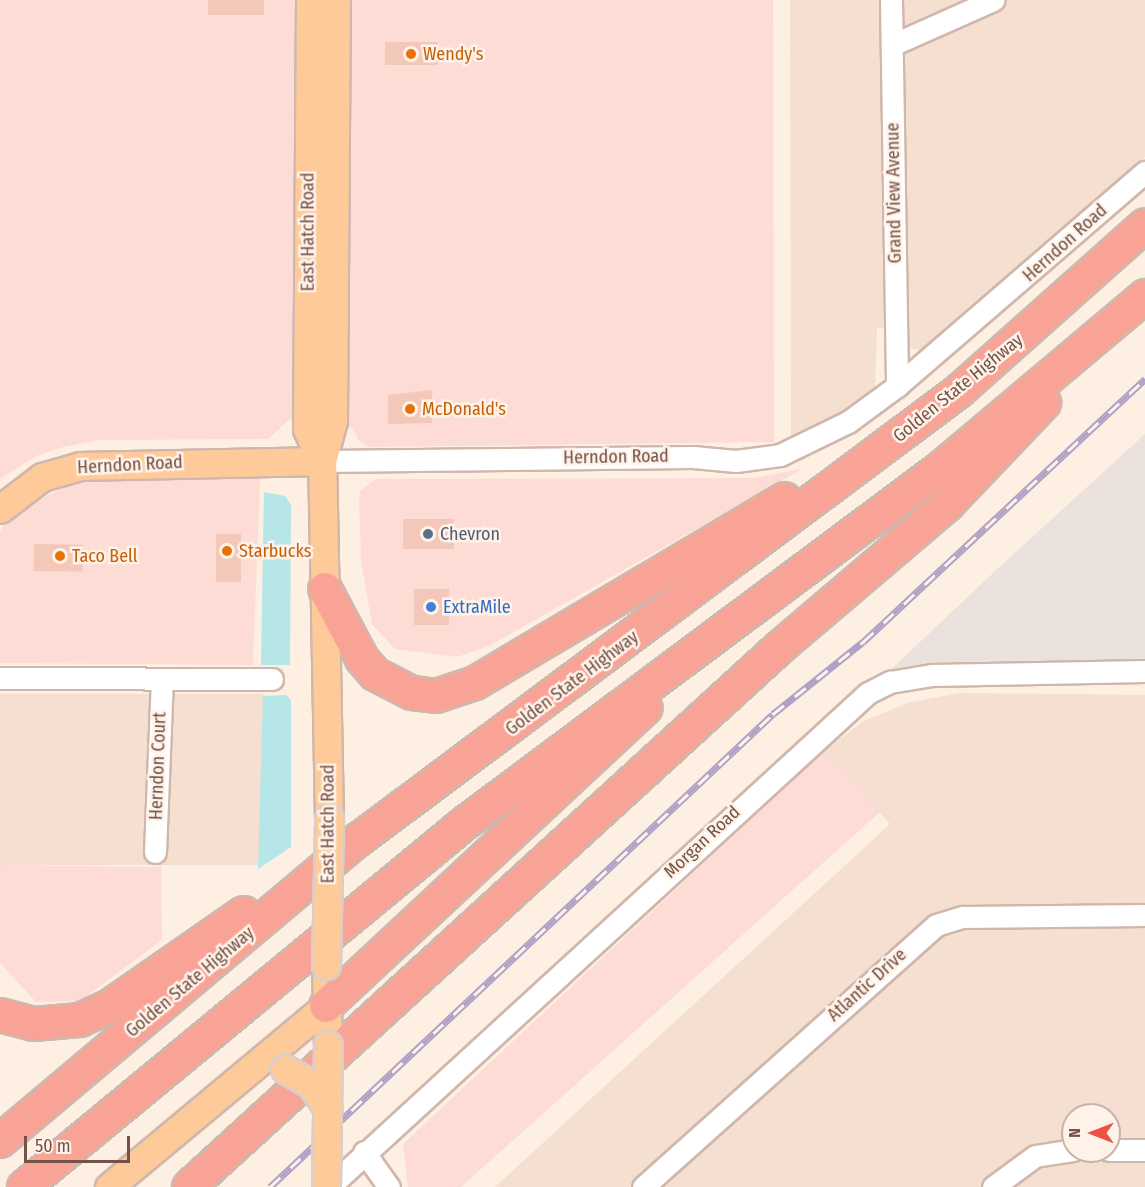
<!DOCTYPE html>
<html>
<head>
<meta charset="utf-8">
<style>
  body { margin:0 }
  #map { position:relative; width:1145px; height:1187px; overflow:hidden; background:#fdefe2; font-family:"Fira Sans Condensed",sans-serif }
  div>[style] { position:absolute }
  .residential>* { inset:0; background:#f5dfd0; transform-origin:0 0 }
  .commercial>* { inset:0; background:#fedcd6 }
  .industrial>* { inset:0; background:#ece2dd }
  .water>* { inset:0; background:#b6e6e7 }
  .building>* { inset:0; background:#f3c8b9; transform-origin:0 0 }
  .roads { filter:drop-shadow(2px 0 #d0b7ac) drop-shadow(-2px 0 #d0b7ac) drop-shadow(0 2px #d0b7ac) drop-shadow(0 -2px #d0b7ac) }
  .minor>* { height:21px; margin:-10.5px; padding:0 10.5px; transform-origin:10.5px; border-radius:10.5px; background:#fff }
  .major>* { height:27px; margin:-13.5px; padding:0 13.5px; transform-origin:13.5px; border-radius:13.5px; background:#feca99 }
  .highway>* { height:32px; margin:-16px; padding:0 16px; transform-origin:16px; border-radius:16px; background:#f9a397 }
  .rail>* { height:7px; margin-top:-3.5px; transform-origin:0; background:repeating-linear-gradient(90deg,#fff3e9 0 14px,#b0a1c6 0 28px); box-sizing:border-box; border-block:2px solid #b0a1c6 }
  .bridges { filter:drop-shadow(2px 0 #d8cfcc) drop-shadow(-2px 0 #d8cfcc) drop-shadow(0 2px #d8cfcc) drop-shadow(0 -2px #d8cfcc) }
  .major-bridge>* { height:27px; margin:-13.5px; padding:0 13.5px; transform-origin:13.5px; border-radius:13.5px; background:#feca99 }
  .dots>* { width:16px; height:16px; translate:-50% -50%; box-sizing:border-box; border:3px solid #fff3e9; border-radius:50% }
  span { translate:-50% -50%; white-space:nowrap; text-align:center; line-height:1.15; -webkit-text-stroke:5px #fff3e9; paint-order:stroke }
  .food-label { font-size:18px; color:#c56008 }
  .left { translate:0 -50%; text-align:left }
  .street-label { font-size:18px; color:#755248 }
  .service-label { font-size:18px; color:#4e5e75 }
  .shop-label { font-size:18px; color:#366cbe }
  .north { position:absolute; left:1061px; top:1103px; width:60px; height:60px; box-sizing:border-box; background:#fff3e9; border:2px solid #c8b3a9; border-radius:50%; rotate:270deg; font-size:16px; font-weight:700; line-height:24px; text-align:center; color:#755248 }
  .north::after { content:''; display:block; margin:auto; width:21px; height:27px; background:#eb5243; clip-path:polygon(50% 0,100% 100%,50% 72%,0 100%) }
  .scale { position:absolute; left:24px; top:1136px; width:106px; height:27px; box-sizing:border-box; border:3px solid #755248; border-top:0; padding-left:8px; font-size:18px; line-height:21px; white-space:nowrap; color:#755248; -webkit-text-stroke:4px #fff3e9; paint-order:stroke }
</style>
</head>
<body>
<div id="map">
  <div class="residential">
    <i style="clip-path:polygon(790px 0,1145px 0,1145px 157px,923px 351px,910px 348px,902px 329px,877px 328px,875px 387px,833px 422px,801px 439px,791px 436px)"></i>
    <i style="clip-path:polygon(evenodd,959px 693px,1145px 695px,1145px 1187px,495px 1187px,890px 824px,824px 751px,862px 722px,907px 703px,959px 693px,1073px 1115px,1109px 1115px,1109px 1151px,1073px 1151px,1073px 1115px)"></i>
    <i style="left:0;top:694px;width:263px;height:171px"></i>
  </div>
  <div class="commercial">
    <i style="clip-path:polygon(0 0,773px 0,774px 442px,369px 447px,359px 441px,353px 428px,290px 419px,268px 439px,100px 440px,63px 447px,36px 456px,0 479px)"></i>
    <i style="clip-path:polygon(804px 468px,489px 646px,457px 657px,395px 649px,372px 624px,361px 561px,359px 500px,360px 491px,376px 479px,756px 478px)"></i>
    <i style="clip-path:polygon(260px 477px,253px 665px,0 663px,0 532px,10px 513px,81px 480px)"></i>
    <i style="clip-path:polygon(824px 751px,880px 812px,461px 1187px,408px 1187px,403px 1144px)"></i>
    <i style="clip-path:polygon(0 865px,161px 867px,162px 940px,80px 1001px,36px 1002px,0 963px)"></i>
  </div>
  <div class="industrial">
    <i style="clip-path:polygon(1145px 434px,1145px 661px,883px 677px,994px 572px)"></i>
  </div>
  <div class="water">
    <i style="clip-path:polygon(264px 492px,285px 496px,291px 505px,290px 665px,261px 665px)"></i>
    <i style="clip-path:polygon(286px 695px,291px 700px,291px 847px,258px 869px,263px 696px)"></i>
  </div>
  <div class="building">
    <i style="left:208px;top:0;width:56px;height:15px"></i>
    <i style="left:385px;top:42px;width:53px;height:23px"></i>
    <i style="clip-path:polygon(432px 390px,432px 423px,388px 424px,388px 395px)"></i>
    <i style="left:403px;top:519px;width:51px;height:30px"></i>
    <i style="left:216px;top:534px;width:25px;height:48px"></i>
    <i style="left:34px;top:544px;width:49px;height:27px;rotate:1deg"></i>
    <i style="left:414px;top:589px;width:35px;height:36px"></i>
  </div>
  <div class="roads">
    <div class="minor">
      <i style="left:891px;top:0;width:386px;rotate:89.1deg"></i>
      <i style="left:892px;top:45px;width:111px;rotate:-24deg"></i>
      <i style="left:322px;top:461px;width:371px;rotate:-0.6deg"></i>
      <i style="left:693px;top:457px;width:43px;rotate:5.3deg"></i>
      <i style="left:736px;top:461px;width:44px;rotate:-7.8deg"></i>
      <i style="left:780px;top:455px;width:76px;rotate:-25.9deg"></i>
      <i style="left:848px;top:422px;width:61px;rotate:-36.3deg"></i>
      <i style="left:897px;top:386px;width:328px;rotate:-40.8deg"></i>
      <i style="left:0;top:678px;width:272px;rotate:0.2deg"></i>
      <i style="left:155px;top:852px;width:172px;rotate:-87.7deg"></i>
      <i style="left:1109px;top:1150px;width:36px"></i>
      <i style="left:364px;top:1152px;width:43px;rotate:54.5deg"></i>
      <i style="left:329px;top:1187px;width:731px;rotate:-42.51deg"></i>
      <i style="left:868px;top:693px;width:25px;rotate:-27deg"></i>
      <i style="left:890px;top:682px;width:43px;rotate:-9.5deg"></i>
      <i style="left:932px;top:675px;width:213px;rotate:-1.1deg"></i>
      <i style="left:643px;top:1187px;width:393px;rotate:-41.8deg"></i>
      <i style="left:936px;top:925px;width:28px;rotate:-17deg"></i>
      <i style="left:963px;top:917px;width:182px;rotate:-0.6deg"></i>
      <i style="left:993px;top:1187px;width:52px;rotate:-36.4deg"></i>
      <i style="left:1035px;top:1156px;width:38px;rotate:-9deg"></i>
    </div>
    <div class="major">
      <i style="left:310px;top:0;width:429px;rotate:90.4deg"></i>
      <i style="left:307px;top:429px;width:35px;rotate:65deg"></i>
      <i style="left:0;top:509px;width:53px;rotate:-37.3deg"></i>
      <i style="left:42px;top:477px;width:40px;rotate:-16deg"></i>
      <i style="left:80px;top:466px;width:242px;rotate:-1.2deg"></i>
      <i style="left:329px;top:819px;width:358px;rotate:-91.1deg"></i>
      <i style="left:322px;top:461px;width:41px;rotate:-74.6deg"></i>
      <i style="left:333px;top:421px;width:421px;rotate:-89.6deg"></i>
      <i style="left:326px;top:965px;width:80px;rotate:88.6deg"></i>
      <i style="left:109px;top:1187px;width:283px;rotate:-39.8deg"></i>
    </div>
    <div class="highway">
      <i style="left:325px;top:589px;width:79px;rotate:62.1deg"></i>
      <i style="left:362px;top:659px;width:20px;rotate:49deg"></i>
      <i style="left:375px;top:674px;width:42px;rotate:27.2deg"></i>
      <i style="left:412px;top:693px;width:24px;rotate:7deg"></i>
      <i style="left:436px;top:696px;width:41px;rotate:-18.4deg"></i>
      <i style="left:475px;top:683px;width:360px;rotate:-30.7deg"></i>
      <i style="left:326px;top:1006px;width:437px;rotate:-43deg"></i>
      <i style="left:0;top:1015px;width:35px;rotate:15deg"></i>
      <i style="left:34px;top:1024px;width:46px;rotate:-5deg"></i>
      <i style="left:80px;top:1020px;width:33px;rotate:-25deg"></i>
      <i style="left:110px;top:1006px;width:163px;rotate:-34.8deg"></i>
      <i style="left:0;top:1141px;width:468px;rotate:-40.1deg"></i>
      <i style="left:358px;top:840px;width:750px;rotate:-36.76deg"></i>
      <i style="left:959px;top:391px;width:249px;rotate:-41.7deg"></i>
      <i style="left:24px;top:1187px;width:572px;rotate:-39.54deg"></i>
      <i style="left:465px;top:823px;width:594px;rotate:-36.72deg"></i>
      <i style="left:941px;top:468px;width:267px;rotate:-40.1deg"></i>
      <i style="left:189px;top:1187px;width:799px;rotate:-42.41deg"></i>
      <i style="left:779px;top:648px;width:221px;rotate:-40.4deg"></i>
      <i style="left:947px;top:505px;width:141px;rotate:-46.4deg"></i>
    </div>
  </div>
  <div class="rail">
    <i style="left:270px;top:1187px;width:690px;rotate:-43.24deg"></i>
    <i style="left:773px;top:714px;width:115px;rotate:-38.7deg"></i>
    <i style="left:863px;top:642px;width:386px;rotate:-43deg"></i>
  </div>
  <div class="bridges">
    <div class="major-bridge">
      <i style="left:326px;top:965px;width:146px;rotate:-88.8deg"></i>
      <i style="left:285px;top:1069px;width:30px;rotate:30deg"></i>
      <i style="left:311px;top:1084px;width:30px;rotate:56deg"></i>
      <i style="left:326px;top:1187px;width:142px;rotate:-89.2deg"></i>
    </div>
  </div>
  <div class="dots">
    <i style="left:411px;top:54px;background:#e8710a"></i>
    <i style="left:410px;top:409px;background:#e8710a"></i>
    <i style="left:428px;top:534px;background:#5c6f8a"></i>
    <i style="left:227px;top:551px;background:#e8710a"></i>
    <i style="left:60px;top:556px;background:#e8710a"></i>
    <i style="left:431px;top:607px;background:#3f7fe0"></i>
  </div>
  <div class="food-label">
    <span class="left" style="left:423px;top:54px">Wendy's</span>
    <span class="left" style="left:422px;top:409px">McDonald's</span>
    <span class="left" style="left:239px;top:551px">Starbucks</span>
    <span class="left" style="left:72px;top:556px">Taco Bell</span>
  </div>
  <div class="street-label">
    <span style="left:894px;top:193px;rotate:-91deg">Grand View Avenue</span>
    <span style="left:308px;top:232px;rotate:-90deg">East Hatch Road</span>
    <span style="left:1065px;top:243px;rotate:-42deg">Herndon Road</span>
    <span style="left:958px;top:388px;rotate:-39deg">Golden State Highway</span>
    <span style="left:616px;top:457px;rotate:-1deg">Herndon Road</span>
    <span style="left:130px;top:465px;rotate:-3deg">Herndon Road</span>
    <span style="left:572px;top:683px;rotate:-37deg">Golden State Highway</span>
    <span style="left:158px;top:766px;rotate:-88deg">Herndon Court</span>
    <span style="left:328px;top:824px;rotate:-90deg">East Hatch Road</span>
    <span style="left:702px;top:842px;rotate:-43deg">Morgan Road</span>
    <span style="left:190px;top:982px;rotate:-40deg">Golden State Highway</span>
    <span style="left:867px;top:985px;rotate:-42deg">Atlantic Drive</span>
  </div>
  <div class="service-label">
    <span class="left" style="left:440px;top:534px">Chevron</span>
  </div>
  <div class="shop-label">
    <span class="left" style="left:443px;top:607px">ExtraMile</span>
  </div>
  <div class="north">N</div>
  <div class="scale">50 m</div>
</div>
</body>
</html>
